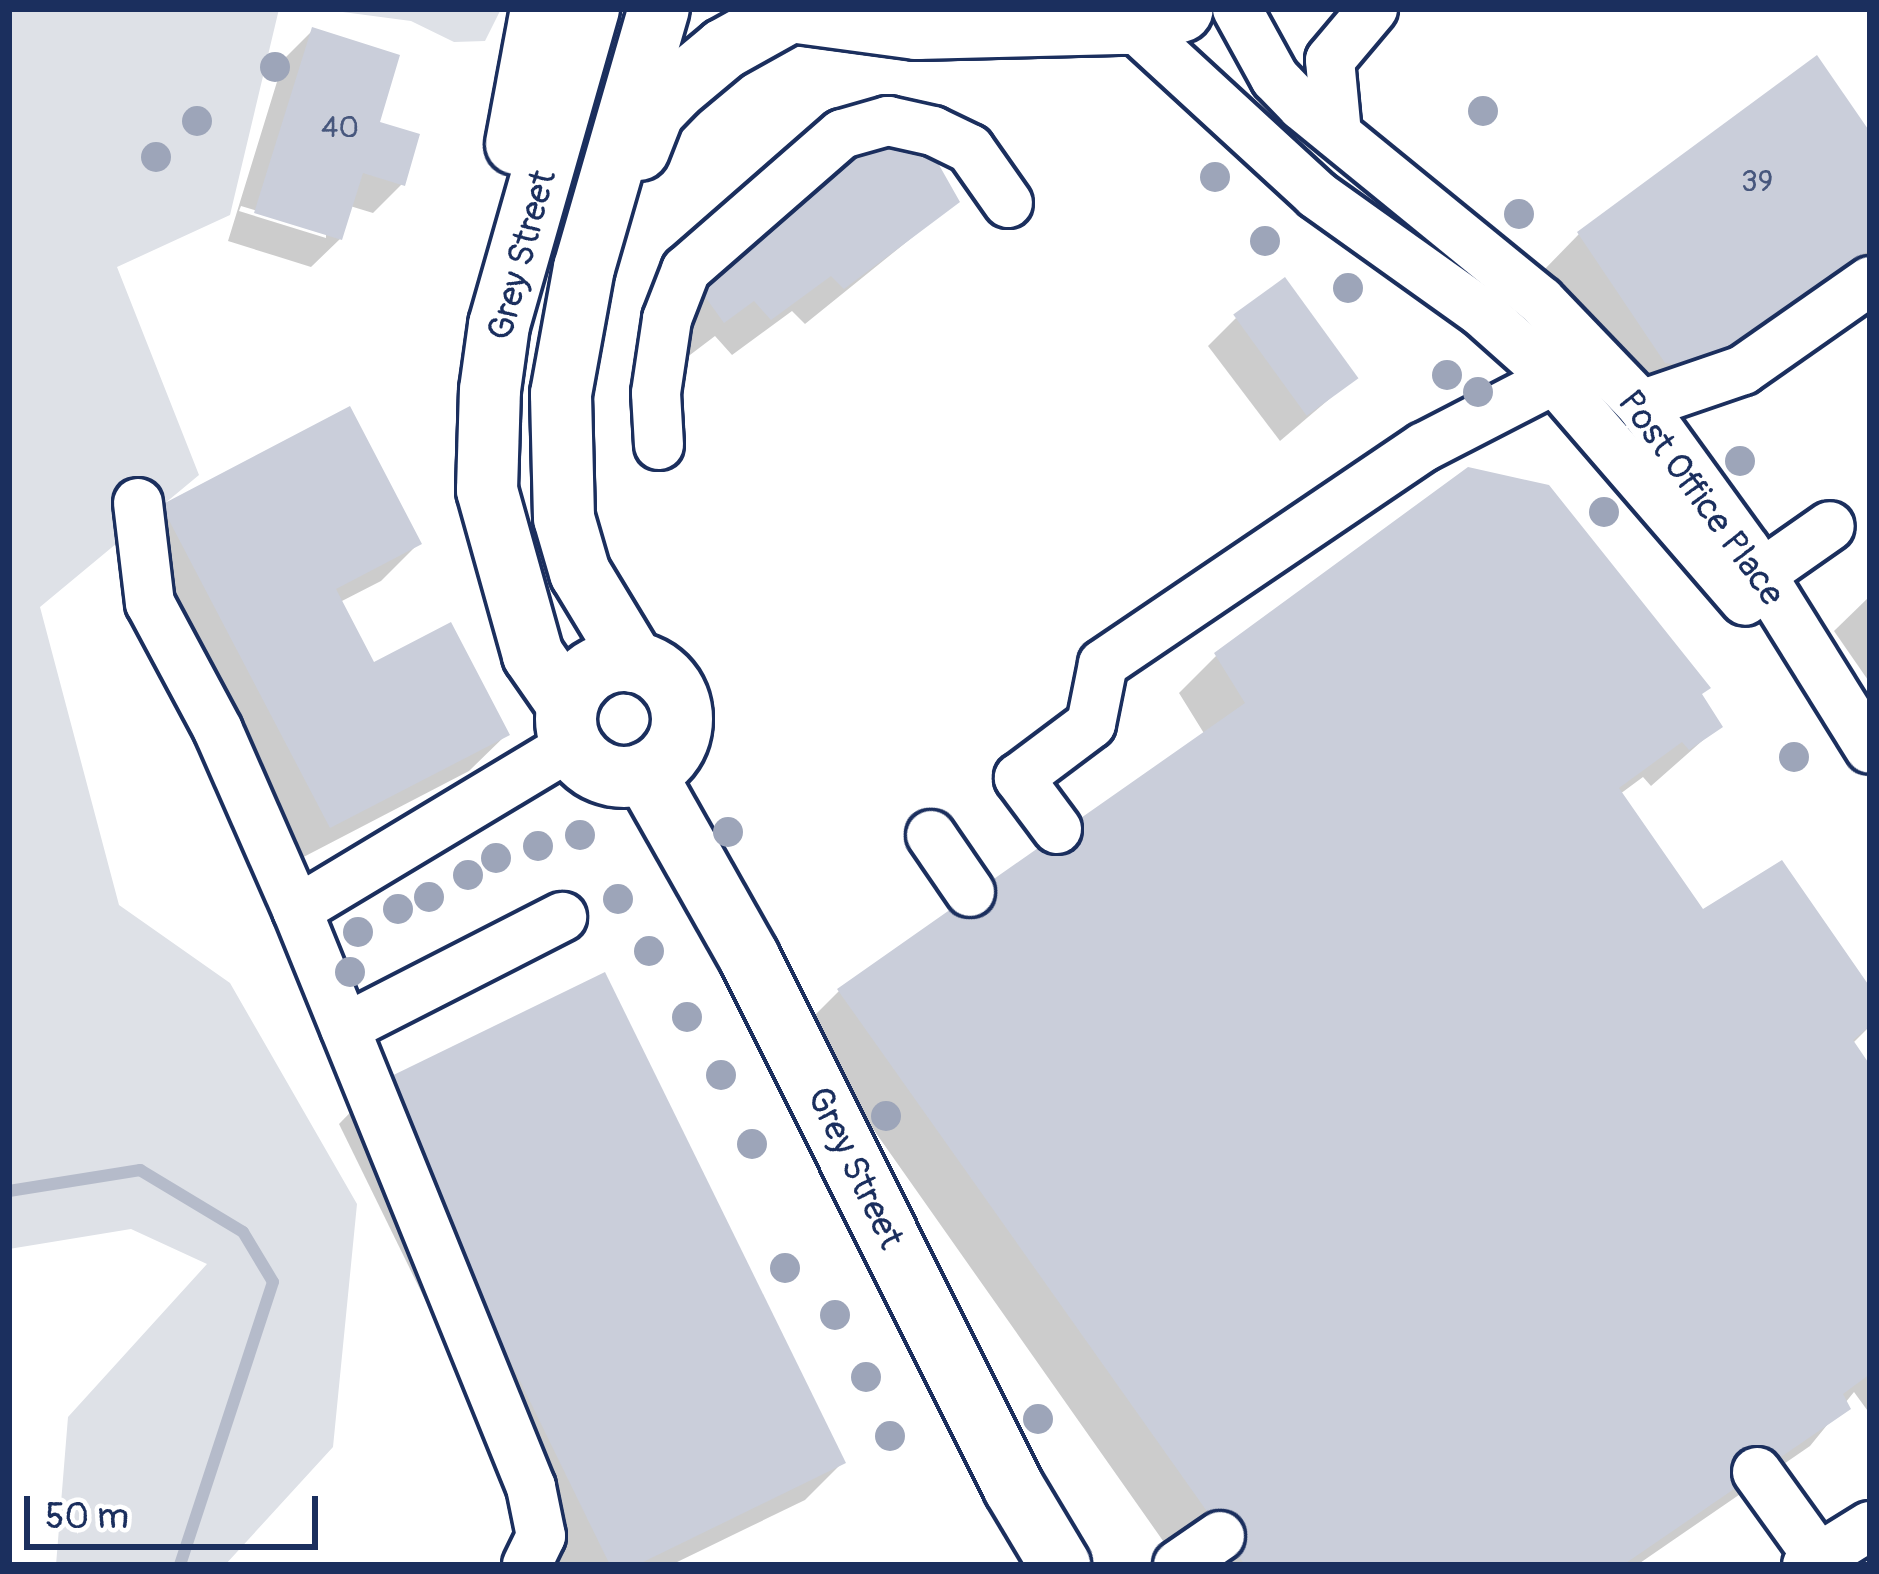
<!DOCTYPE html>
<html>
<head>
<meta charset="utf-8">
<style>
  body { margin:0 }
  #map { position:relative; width:1879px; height:1574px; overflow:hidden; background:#fff; font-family:Pangolin,sans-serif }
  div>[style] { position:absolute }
  .green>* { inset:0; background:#dee1e7 }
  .shadow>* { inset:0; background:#0003 }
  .stream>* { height:12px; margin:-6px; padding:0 6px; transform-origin:6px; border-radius:6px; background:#b5bbca }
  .building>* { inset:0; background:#caceda; transform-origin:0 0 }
  .roads { filter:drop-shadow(3px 0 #1b2f5e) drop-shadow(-3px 0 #1b2f5e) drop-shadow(0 3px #1b2f5e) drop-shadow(0 -3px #1b2f5e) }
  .minor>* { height:48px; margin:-24px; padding:0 24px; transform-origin:24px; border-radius:24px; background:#fff }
  .major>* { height:60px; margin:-30px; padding:0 30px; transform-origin:30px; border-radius:30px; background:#fff }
  .major>.ring { margin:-30px; padding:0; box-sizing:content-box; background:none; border:60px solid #fff; border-radius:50% }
  .highway>* { height:66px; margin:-33px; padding:0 33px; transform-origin:33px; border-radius:33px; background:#fff }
  .trees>* { width:30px; height:30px; margin:-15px; border-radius:50%; background:#9da5b9 }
  span { translate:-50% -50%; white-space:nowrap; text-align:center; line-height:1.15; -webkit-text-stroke:12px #fff; paint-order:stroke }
  .number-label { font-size:30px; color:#47577d }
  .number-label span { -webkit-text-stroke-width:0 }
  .street-label { font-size:36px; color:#1b2f5e }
  .frame { position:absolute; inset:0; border:12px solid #1b2f5e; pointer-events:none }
  .scale { position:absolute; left:24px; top:1496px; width:294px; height:54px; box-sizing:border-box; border:6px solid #1b2f5e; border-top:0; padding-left:15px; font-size:36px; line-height:42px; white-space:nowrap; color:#1b2f5e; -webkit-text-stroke:9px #fff; paint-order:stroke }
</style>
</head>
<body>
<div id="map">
  <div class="green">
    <i style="clip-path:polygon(9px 9px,279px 9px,230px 215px,117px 267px,199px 475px,40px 607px,119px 905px,230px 983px,357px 1204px,333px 1447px,225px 1565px,56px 1565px,68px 1417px,207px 1264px,131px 1229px,9px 1249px)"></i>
    <i style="clip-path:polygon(320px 9px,501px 9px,485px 41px,454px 42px,411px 21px)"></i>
  </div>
  <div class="shadow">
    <i style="clip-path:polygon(evenodd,313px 30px,376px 124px,402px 184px,373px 213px,350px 206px,340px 239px,311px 267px,228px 241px,284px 59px,313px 30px,241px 206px,326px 232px,326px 238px,239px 211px,241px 206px)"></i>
    <i style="clip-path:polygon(1870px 137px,1870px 256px,1663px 404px,1542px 272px,1579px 234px)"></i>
    <i style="clip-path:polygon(864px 159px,956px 202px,805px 324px,792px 311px,732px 355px,715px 336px,686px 358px,658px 320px)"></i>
    <i style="clip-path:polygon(1236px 318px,1354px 378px,1280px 441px,1208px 346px)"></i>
    <i style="clip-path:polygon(162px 508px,419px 543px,381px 581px,340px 602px,373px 666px,507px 734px,469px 771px,292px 863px,125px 545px)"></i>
    <i style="clip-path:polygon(1870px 596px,1870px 683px,1834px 631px)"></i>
    <i style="clip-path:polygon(1216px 656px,1699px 695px,1719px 726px,1651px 786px,1643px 777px,1620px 794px,1703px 913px,1870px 992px,1870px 1026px,1852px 1044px,1870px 1071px,1870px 1414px,1854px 1392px,1810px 1446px,1637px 1565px,1180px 1565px,802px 1028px,839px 991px,1205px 735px,1179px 693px)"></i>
    <i style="clip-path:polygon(376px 1086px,842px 1463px,805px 1500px,671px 1565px,555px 1565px,339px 1124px)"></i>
  </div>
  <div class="stream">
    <i style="left:9px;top:1191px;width:133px;rotate:-9.1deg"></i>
    <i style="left:140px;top:1170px;width:120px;rotate:31deg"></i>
    <i style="left:243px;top:1232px;width:58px;rotate:59deg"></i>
    <i style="left:273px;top:1282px;width:298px;rotate:108.2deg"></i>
  </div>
  <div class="building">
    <i style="clip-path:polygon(312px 27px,400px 55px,380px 122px,420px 134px,405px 186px,363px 173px,342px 240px,254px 213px)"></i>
    <i style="clip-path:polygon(1817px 55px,1870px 132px,1870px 249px,1703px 368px,1665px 363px,1577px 232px)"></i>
    <i style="clip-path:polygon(888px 134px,930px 149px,960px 202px,844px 289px,831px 276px,771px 320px,754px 301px,724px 323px,693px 280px,847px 142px,864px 155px)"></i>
    <i style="left:1285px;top:277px;width:125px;height:64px;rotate:54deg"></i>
    <i style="clip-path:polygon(350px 406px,422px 544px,336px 589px,374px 662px,451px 622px,510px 735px,330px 828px,161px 505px)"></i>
    <i style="clip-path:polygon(1468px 467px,1549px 485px,1711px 688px,1702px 694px,1723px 727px,1689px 750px,1682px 742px,1619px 788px,1703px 909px,1782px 860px,1870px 987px,1870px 1026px,1853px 1040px,1870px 1065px,1870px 1374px,1843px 1394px,1851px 1409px,1623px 1565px,1245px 1565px,837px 989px,1245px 703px,1214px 653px)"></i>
    <i style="clip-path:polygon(605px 972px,846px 1463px,637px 1565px,610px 1565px,375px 1084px)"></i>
  </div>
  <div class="roads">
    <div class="minor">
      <i style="left:1237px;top:9px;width:79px;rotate:61.2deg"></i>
      <i style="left:1275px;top:78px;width:39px;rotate:46deg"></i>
      <i style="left:1302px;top:106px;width:308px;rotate:39.2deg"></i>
      <i style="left:1541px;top:301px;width:144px;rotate:46.1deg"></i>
      <i style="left:1641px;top:405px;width:179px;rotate:54.1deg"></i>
      <i style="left:1746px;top:550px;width:234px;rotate:58.1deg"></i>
      <i style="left:1128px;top:21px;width:257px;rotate:42.6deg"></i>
      <i style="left:1317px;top:195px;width:201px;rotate:35.5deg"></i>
      <i style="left:1481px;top:312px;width:86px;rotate:41.7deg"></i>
      <i style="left:1545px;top:369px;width:306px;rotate:49.2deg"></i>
      <i style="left:1337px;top:134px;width:74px;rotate:-95.4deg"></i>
      <i style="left:1330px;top:60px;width:67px;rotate:-49.9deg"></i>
      <i style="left:1641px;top:405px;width:108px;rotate:-18.9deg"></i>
      <i style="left:1743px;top:370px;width:155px;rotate:-35deg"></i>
      <i style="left:659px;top:445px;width:52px;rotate:-93.3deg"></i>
      <i style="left:656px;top:393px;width:75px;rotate:-81.5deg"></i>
      <i style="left:667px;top:319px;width:53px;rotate:-68.8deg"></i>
      <i style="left:686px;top:270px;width:207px;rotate:-41.1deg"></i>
      <i style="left:842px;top:134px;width:48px;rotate:-15.8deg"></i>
      <i style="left:888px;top:121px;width:46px;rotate:12.5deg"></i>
      <i style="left:933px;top:131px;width:41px;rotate:25.9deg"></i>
      <i style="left:970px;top:149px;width:66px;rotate:54.9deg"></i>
      <i style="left:138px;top:503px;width:101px;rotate:83.2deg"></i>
      <i style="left:150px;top:603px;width:144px;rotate:61.8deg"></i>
      <i style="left:218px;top:730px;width:197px;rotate:66.3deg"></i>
      <i style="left:297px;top:910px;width:623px;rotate:67.93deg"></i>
      <i style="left:531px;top:1487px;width:50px;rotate:78.5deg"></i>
      <i style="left:541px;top:1536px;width:32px;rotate:116deg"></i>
      <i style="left:1760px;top:575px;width:85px;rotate:-35deg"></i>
      <i style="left:1057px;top:829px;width:64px;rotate:-126.7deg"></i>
      <i style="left:1019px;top:778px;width:90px;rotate:-36.9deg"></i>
      <i style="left:1091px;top:724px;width:61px;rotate:-78.7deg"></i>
      <i style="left:1103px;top:664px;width:387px;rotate:-34.1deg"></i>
      <i style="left:1424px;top:447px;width:179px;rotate:-27.3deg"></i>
      <i style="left:931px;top:835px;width:69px;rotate:55.6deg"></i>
      <i style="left:297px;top:910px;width:321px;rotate:-31deg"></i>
      <i style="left:345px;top:1028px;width:244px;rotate:-27.1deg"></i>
      <i style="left:1757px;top:1472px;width:105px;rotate:54.3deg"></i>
      <i style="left:1178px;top:1565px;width:51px;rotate:-34.6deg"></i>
      <i style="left:1807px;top:1565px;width:74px;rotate:-31.8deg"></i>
    </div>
    <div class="major">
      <i style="left:516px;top:144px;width:137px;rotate:-79.5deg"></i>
      <i style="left:639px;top:150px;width:41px;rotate:-68.5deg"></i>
      <i style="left:654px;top:112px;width:30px;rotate:-46deg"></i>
      <i style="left:675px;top:90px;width:64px;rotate:-39.9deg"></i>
      <i style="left:724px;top:49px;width:80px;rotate:-29.1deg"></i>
      <i class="ring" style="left:566px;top:661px;width:56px;height:56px"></i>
      <i style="left:634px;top:662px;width:104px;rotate:-121.2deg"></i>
      <i style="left:580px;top:573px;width:57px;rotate:-106.2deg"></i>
      <i style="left:564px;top:518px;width:124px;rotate:-91.4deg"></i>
      <i style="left:561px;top:394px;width:128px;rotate:-79.7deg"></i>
      <i style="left:584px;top:268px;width:270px;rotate:-73.9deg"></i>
      <i style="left:567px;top:704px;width:60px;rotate:-124.8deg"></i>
      <i style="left:533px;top:655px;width:171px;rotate:-105.6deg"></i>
      <i style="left:487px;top:490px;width:100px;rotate:-88.3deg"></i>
      <i style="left:490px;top:390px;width:66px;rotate:-82.1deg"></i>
      <i style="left:499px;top:325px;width:329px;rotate:-74.1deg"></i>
      <i style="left:645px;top:773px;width:211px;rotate:60.5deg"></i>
      <i style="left:749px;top:957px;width:593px;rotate:63.48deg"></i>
      <i style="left:1014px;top:1488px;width:90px;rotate:59.1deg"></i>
    </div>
    <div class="highway">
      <i style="left:791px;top:9px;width:127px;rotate:7.7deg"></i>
      <i style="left:917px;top:26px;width:211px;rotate:-1.4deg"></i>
      <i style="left:1128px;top:21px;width:53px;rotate:-13deg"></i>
    </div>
  </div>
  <div class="trees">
    <i style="left:275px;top:67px"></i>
    <i style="left:1483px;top:111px"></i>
    <i style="left:197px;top:121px"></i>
    <i style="left:156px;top:157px"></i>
    <i style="left:1215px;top:177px"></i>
    <i style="left:1519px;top:214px"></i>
    <i style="left:1265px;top:241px"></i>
    <i style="left:1348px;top:288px"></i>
    <i style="left:1447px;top:375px"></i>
    <i style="left:1478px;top:392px"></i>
    <i style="left:1740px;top:461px"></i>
    <i style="left:1604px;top:512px"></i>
    <i style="left:1794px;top:757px"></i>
    <i style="left:728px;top:832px"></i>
    <i style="left:580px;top:835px"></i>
    <i style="left:538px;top:846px"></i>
    <i style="left:496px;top:858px"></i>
    <i style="left:468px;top:875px"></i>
    <i style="left:429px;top:897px"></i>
    <i style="left:618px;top:899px"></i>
    <i style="left:398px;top:909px"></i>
    <i style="left:358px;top:932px"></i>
    <i style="left:649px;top:951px"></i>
    <i style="left:350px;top:972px"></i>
    <i style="left:687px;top:1017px"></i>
    <i style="left:721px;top:1075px"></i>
    <i style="left:886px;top:1116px"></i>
    <i style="left:752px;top:1144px"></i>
    <i style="left:785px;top:1268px"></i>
    <i style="left:835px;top:1315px"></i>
    <i style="left:866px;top:1377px"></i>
    <i style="left:1038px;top:1419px"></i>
    <i style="left:890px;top:1436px"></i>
  </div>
  <div class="number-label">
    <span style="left:340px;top:128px">40</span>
    <span style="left:1757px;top:182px">39</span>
  </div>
  <div class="street-label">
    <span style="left:522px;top:255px;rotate:-75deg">Grey Street</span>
    <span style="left:1701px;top:498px;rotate:54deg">Post Office Place</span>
    <span style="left:855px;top:1168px;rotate:64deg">Grey Street</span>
  </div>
  <div class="frame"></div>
  <div class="scale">50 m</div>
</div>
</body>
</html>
